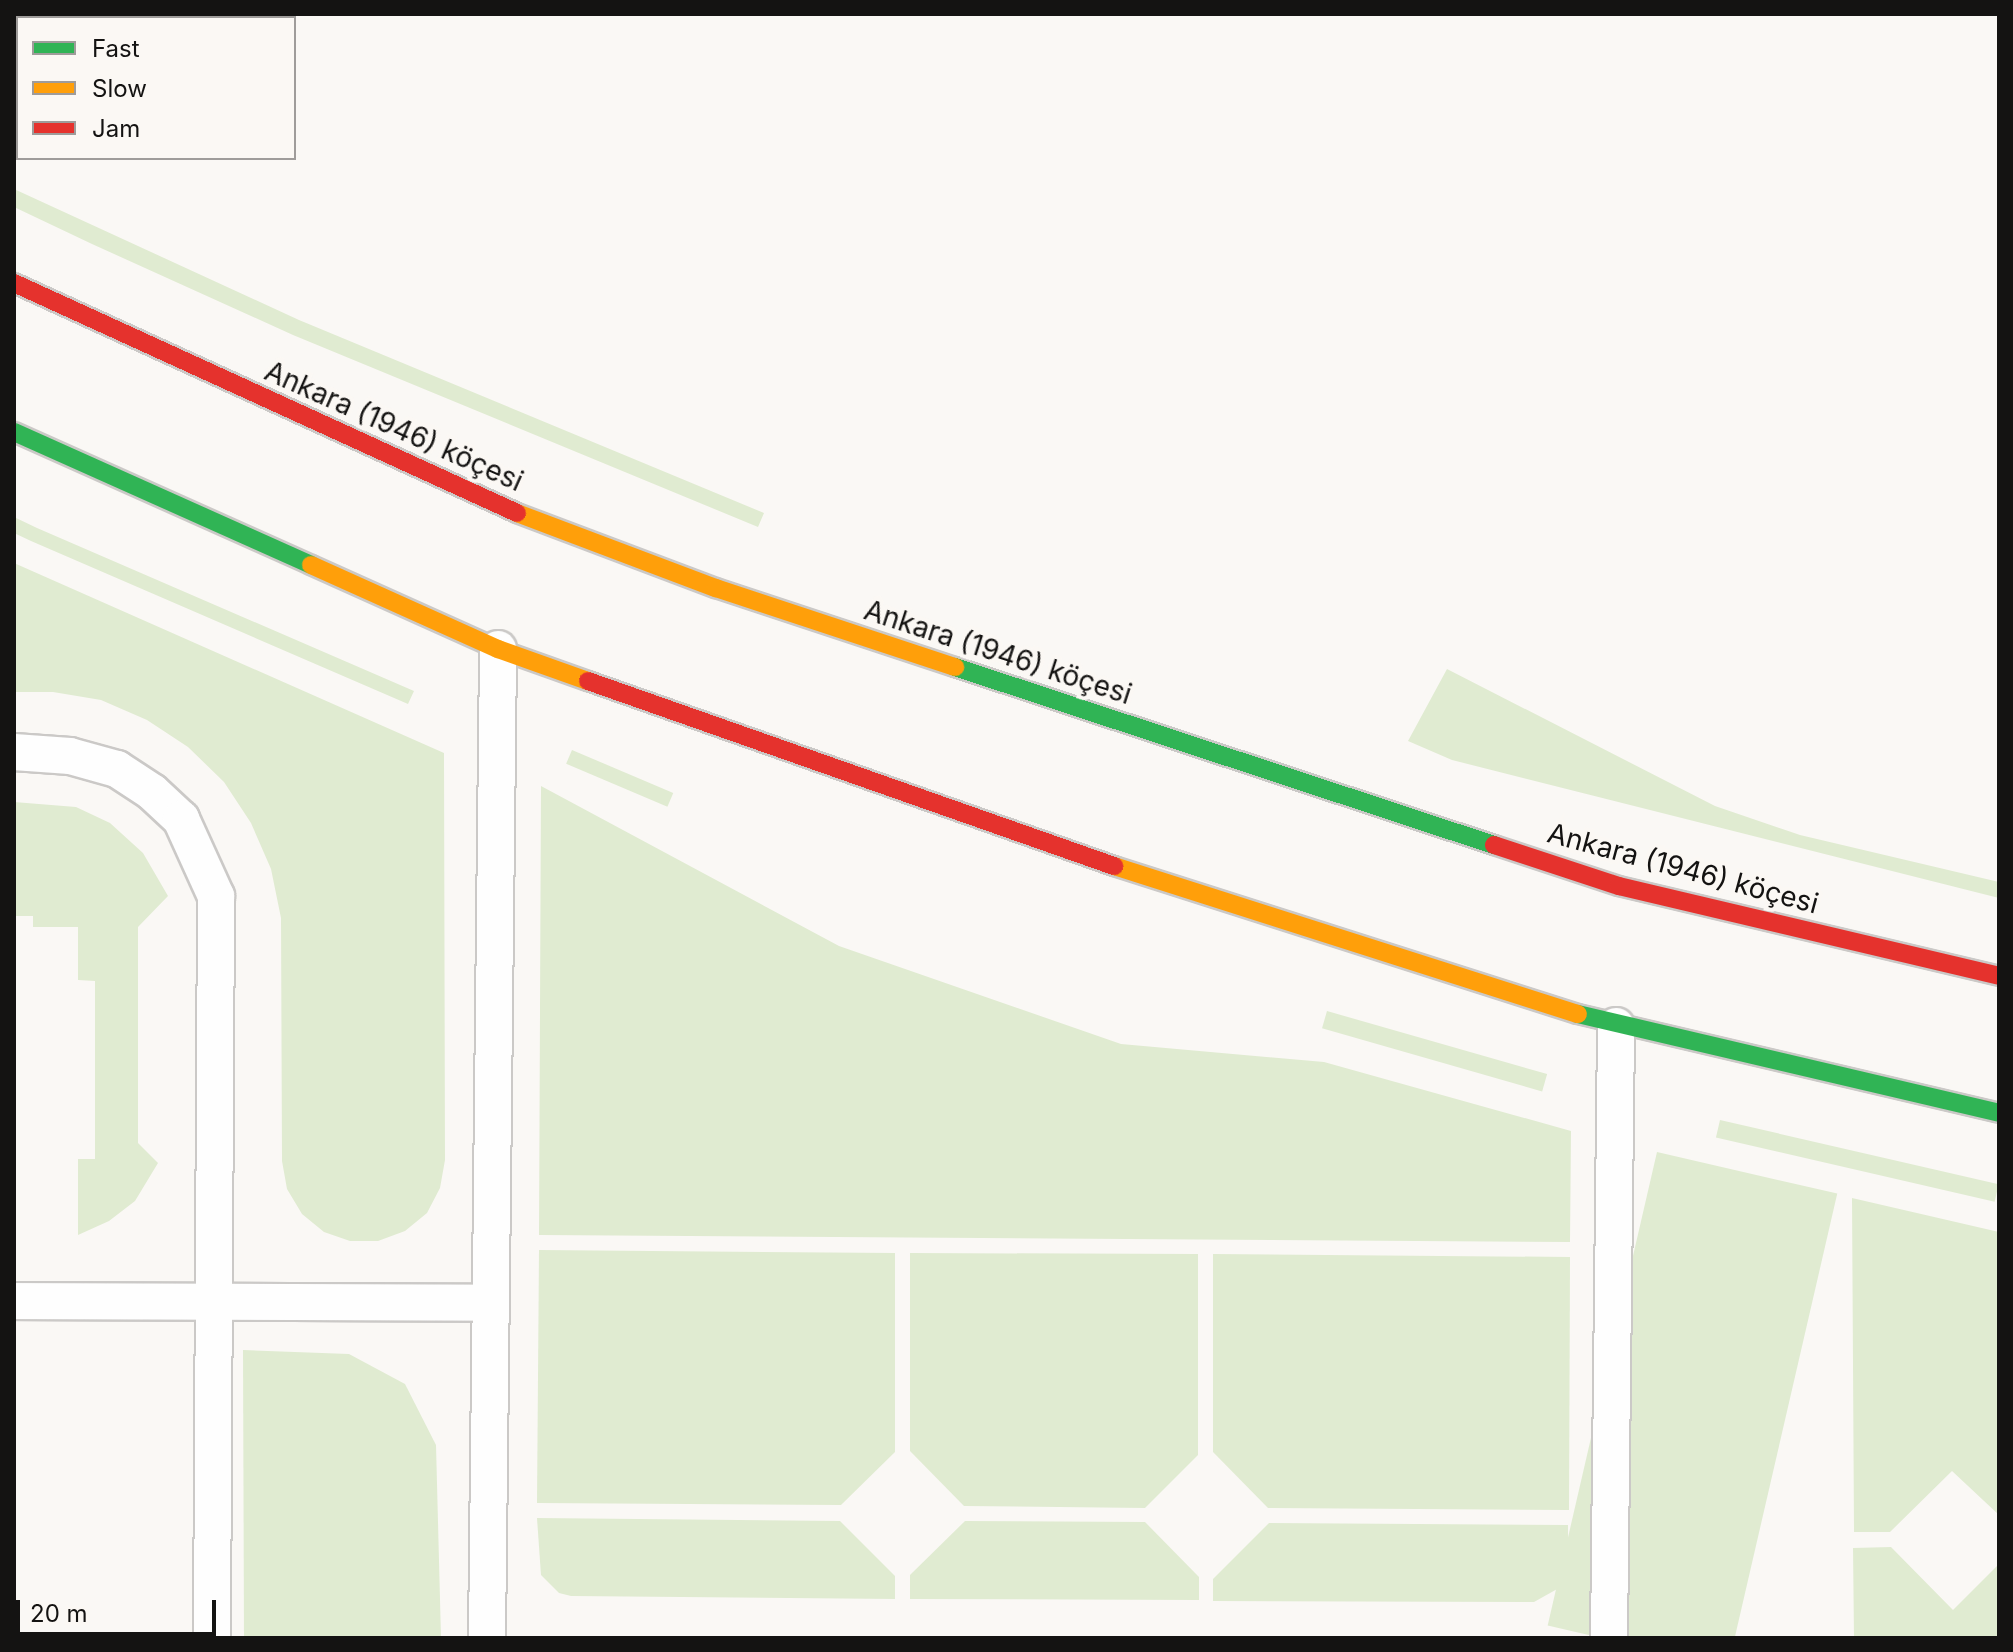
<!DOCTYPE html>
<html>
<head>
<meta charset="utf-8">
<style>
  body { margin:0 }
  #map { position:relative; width:2013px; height:1652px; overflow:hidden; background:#faf8f5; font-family:Inter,sans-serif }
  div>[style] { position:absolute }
  .green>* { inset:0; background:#e0ebd1; transform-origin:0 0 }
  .roads { filter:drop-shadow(2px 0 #cbc9c7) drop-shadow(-2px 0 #cbc9c7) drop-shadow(0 2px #cbc9c7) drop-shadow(0 -2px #cbc9c7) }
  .lane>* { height:36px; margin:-18px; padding:0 18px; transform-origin:18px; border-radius:18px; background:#fefefe }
  .fast>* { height:18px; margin:-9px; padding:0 9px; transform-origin:9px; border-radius:9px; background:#30b455 }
  .slow>* { height:18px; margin:-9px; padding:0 9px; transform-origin:9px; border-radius:9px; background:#ff9f0a }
  .jam>* { height:18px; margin:-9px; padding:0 9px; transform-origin:9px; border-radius:9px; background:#e5322d }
  span { translate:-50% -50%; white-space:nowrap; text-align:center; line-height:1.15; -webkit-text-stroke:8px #fbf8f4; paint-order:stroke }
  .street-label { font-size:28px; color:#141312 }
  .frame { position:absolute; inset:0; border:16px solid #141312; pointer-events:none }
  .legend { position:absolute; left:16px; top:16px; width:280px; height:144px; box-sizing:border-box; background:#fbf8f4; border:2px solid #9f9c9a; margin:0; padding:10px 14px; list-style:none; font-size:24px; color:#141312 }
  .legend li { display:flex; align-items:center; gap:16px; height:40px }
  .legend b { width:40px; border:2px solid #9f9c9a }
  .scale { position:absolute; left:16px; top:1600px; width:200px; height:36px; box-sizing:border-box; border:4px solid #141312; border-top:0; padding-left:10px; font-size:24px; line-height:28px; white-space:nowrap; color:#141312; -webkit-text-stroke:6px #fbf8f4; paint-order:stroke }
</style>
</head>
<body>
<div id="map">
  <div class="green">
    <i style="clip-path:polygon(14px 189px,299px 320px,764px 513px,758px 527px,293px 335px,92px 244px,14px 207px)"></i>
    <i style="clip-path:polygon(14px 517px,37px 528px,414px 691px,408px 704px,31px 541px,14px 533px)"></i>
    <i style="clip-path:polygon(14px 563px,444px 753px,445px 1160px,440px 1188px,427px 1213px,405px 1231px,378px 1241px,350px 1241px,324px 1232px,302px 1214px,287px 1189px,282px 1161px,281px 918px,271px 869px,251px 823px,224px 782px,188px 747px,147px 720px,101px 700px,53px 692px,14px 692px)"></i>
    <i style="clip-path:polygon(1447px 669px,1715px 806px,1800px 835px,1999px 882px,1999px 898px,1452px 760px,1408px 741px)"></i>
    <i style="left:572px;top:750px;width:110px;height:15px;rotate:23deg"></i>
    <i style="clip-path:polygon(541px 786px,839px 946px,1121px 1044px,1324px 1062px,1571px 1131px,1570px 1242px,539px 1235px)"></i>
    <i style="clip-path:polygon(14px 802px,76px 807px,110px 823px,143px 853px,168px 896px,138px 927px,138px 1143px,158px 1163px,135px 1201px,109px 1221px,78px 1235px,78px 1159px,95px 1159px,95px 981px,78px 980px,78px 927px,33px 927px,33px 916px,14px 916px)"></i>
    <i style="left:1327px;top:1011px;width:229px;height:18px;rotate:16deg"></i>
    <i style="left:1720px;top:1120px;width:286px;height:18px;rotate:13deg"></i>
    <i style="left:1657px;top:1152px;width:185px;height:486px;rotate:13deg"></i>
    <i style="clip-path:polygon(1852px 1198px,1999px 1232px,1999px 1515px,1952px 1471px,1890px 1532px,1854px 1532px)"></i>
    <i style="clip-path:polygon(539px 1250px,895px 1253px,895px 1452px,841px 1505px,537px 1503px)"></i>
    <i style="clip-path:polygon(910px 1253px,1198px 1254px,1198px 1455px,1145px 1508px,964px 1506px,910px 1451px)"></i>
    <i style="clip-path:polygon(1213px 1254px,1570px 1257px,1569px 1510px,1268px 1508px,1213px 1452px)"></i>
    <i style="clip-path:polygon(243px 1350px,349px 1354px,405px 1384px,436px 1445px,441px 1638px,244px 1638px)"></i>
    <i style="clip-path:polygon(537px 1518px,840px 1521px,895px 1576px,895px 1599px,571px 1596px,559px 1593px,541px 1575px)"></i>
    <i style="clip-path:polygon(965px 1521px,1145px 1522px,1199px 1577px,1199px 1600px,910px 1599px,910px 1575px)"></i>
    <i style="clip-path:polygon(1269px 1523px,1568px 1525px,1568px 1569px,1559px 1588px,1534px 1602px,1213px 1601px,1213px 1579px)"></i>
    <i style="clip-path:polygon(1891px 1547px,1953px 1610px,1999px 1564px,1999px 1638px,1854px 1638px,1853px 1548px)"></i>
  </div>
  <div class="roads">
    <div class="lane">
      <i style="left:14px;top:752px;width:56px;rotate:4.1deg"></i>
      <i style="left:70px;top:756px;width:49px;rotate:15.5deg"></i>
      <i style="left:117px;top:769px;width:42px;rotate:33.3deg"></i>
      <i style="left:152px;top:792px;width:40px;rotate:43deg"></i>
      <i style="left:181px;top:819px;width:85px;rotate:65.6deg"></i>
      <i style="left:216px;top:896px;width:742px;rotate:90.31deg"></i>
      <i style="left:14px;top:1301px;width:476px;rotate:0.2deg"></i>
      <i style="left:487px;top:1638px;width:989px;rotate:-89.36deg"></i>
      <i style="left:1609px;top:1638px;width:612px;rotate:-89.34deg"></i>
    </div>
    <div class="fast">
      <i style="left:14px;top:432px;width:325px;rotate:24.1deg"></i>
      <i style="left:955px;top:667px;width:568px;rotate:18.28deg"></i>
      <i style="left:1578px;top:1014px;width:432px;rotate:13.2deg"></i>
    </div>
    <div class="slow">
      <i style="left:517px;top:513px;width:213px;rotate:20.7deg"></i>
      <i style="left:716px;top:588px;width:252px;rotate:18.3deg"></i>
      <i style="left:311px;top:565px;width:205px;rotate:24.2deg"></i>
      <i style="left:498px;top:649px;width:96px;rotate:19.6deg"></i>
      <i style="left:1114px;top:866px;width:487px;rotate:17.7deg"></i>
    </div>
    <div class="jam">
      <i style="left:14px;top:283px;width:553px;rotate:24.57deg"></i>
      <i style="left:588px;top:681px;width:558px;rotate:19.38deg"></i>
      <i style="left:1494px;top:845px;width:132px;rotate:18.2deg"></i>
      <i style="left:1619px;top:886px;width:391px;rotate:13.3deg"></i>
    </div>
  </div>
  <div class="street-label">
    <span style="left:394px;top:426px;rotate:24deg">Ankara (1946) köçesi</span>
    <span style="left:998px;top:652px;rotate:18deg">Ankara (1946) köçesi</span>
    <span style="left:1683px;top:868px;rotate:15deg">Ankara (1946) köçesi</span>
  </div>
  <div class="frame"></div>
  <ul class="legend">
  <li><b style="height:10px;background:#30b455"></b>Fast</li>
  <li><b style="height:10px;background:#ff9f0a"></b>Slow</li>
  <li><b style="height:10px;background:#e5322d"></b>Jam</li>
  </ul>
  <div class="scale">20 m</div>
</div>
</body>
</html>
